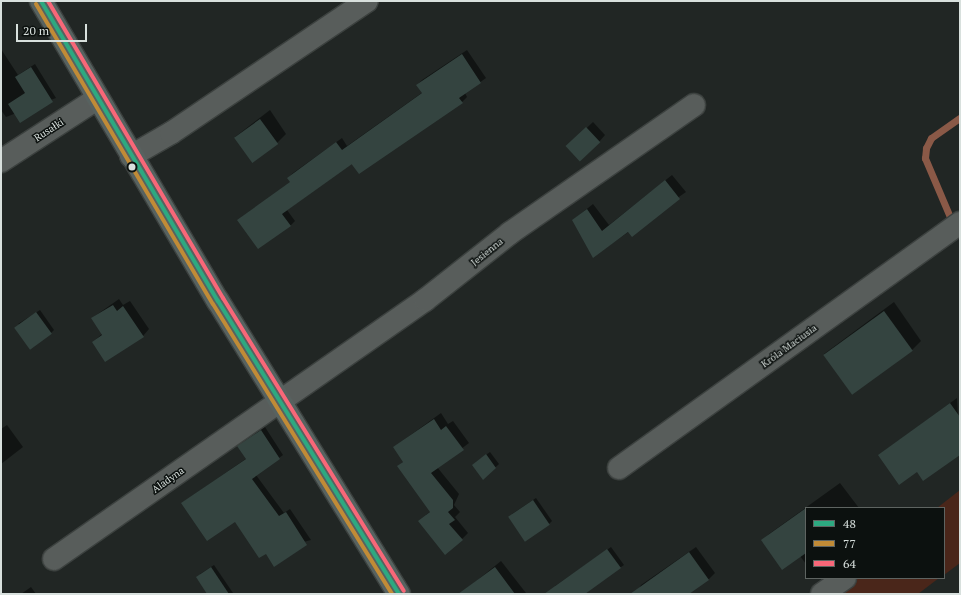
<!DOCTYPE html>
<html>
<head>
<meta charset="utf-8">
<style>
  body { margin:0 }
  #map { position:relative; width:961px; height:595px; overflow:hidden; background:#212624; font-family:"PT Serif",serif }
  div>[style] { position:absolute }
  .green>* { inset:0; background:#4a261a }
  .shadow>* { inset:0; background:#0007 }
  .stream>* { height:7px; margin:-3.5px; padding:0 3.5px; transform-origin:3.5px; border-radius:3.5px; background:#8a5947 }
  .building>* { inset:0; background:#344440; transform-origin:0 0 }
  .roads { filter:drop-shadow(1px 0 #3c413f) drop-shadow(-1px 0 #3c413f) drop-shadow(0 1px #3c413f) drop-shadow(0 -1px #3c413f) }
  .minor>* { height:22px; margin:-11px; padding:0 11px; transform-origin:11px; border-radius:11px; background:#585d5b }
  .major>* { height:22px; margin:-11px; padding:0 11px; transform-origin:11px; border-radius:11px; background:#576260 }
  .bus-1>* { height:4px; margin:-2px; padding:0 2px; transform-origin:2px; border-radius:2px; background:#2da980 }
  .bus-2>* { height:4px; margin:-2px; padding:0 2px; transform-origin:2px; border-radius:2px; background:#c18b36 }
  .bus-3>* { height:4px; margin:-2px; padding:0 2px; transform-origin:2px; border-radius:2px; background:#f86778 }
  .dots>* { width:11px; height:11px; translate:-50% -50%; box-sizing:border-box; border:2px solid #0c110f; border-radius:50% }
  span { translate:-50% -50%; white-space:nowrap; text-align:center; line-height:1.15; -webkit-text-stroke:3px #0c110f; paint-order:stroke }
  .street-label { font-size:10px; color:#d8e0dd }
  .frame { position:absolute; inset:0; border:2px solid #d8e0dd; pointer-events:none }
  .legend { position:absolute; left:805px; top:507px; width:140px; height:72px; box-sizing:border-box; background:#0c110f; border:1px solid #5e6461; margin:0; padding:5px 7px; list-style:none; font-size:12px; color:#d8e0dd }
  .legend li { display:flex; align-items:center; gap:8px; height:20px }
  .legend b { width:20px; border:1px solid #5e6461 }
  .scale { position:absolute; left:16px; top:24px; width:71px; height:18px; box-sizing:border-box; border:2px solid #d8e0dd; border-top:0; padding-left:5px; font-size:12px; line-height:14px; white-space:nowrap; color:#d8e0dd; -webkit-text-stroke:3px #0c110f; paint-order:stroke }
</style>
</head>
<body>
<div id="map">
  <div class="green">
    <i style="clip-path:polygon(960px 490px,960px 563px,944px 575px,944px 508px,937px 508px)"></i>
    <i style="clip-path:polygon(844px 578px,939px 578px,918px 594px,823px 594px)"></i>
  </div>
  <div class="shadow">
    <i style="clip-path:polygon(1px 49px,18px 75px,35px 64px,56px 98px,6px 117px,1px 110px)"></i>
    <i style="clip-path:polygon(467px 50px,486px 78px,465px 93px,467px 97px,462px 102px,352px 163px,287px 210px,295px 221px,290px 226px,238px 220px,291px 182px,288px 178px,293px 173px,342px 138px,347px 146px,423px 92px,417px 85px,422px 80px)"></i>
    <i style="clip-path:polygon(270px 110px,286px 134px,277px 143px,235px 137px)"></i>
    <i style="clip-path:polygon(593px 122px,605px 135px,599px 142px,574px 140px)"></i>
    <i style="clip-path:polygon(672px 175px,686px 192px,594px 256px,573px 220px,593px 204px,609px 225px)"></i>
    <i style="clip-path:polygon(119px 299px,123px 305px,130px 301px,149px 329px,143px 336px,93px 342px,103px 333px,92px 318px)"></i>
    <i style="clip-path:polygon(894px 302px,921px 341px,912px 350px,824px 354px)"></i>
    <i style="clip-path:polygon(40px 310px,54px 330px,51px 333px,18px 324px)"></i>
    <i style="clip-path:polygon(957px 398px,960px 454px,917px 471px,879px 455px)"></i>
    <i style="clip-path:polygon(441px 413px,448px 424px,453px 421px,469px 443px,437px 467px,459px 494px,454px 505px,460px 512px,455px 517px,468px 533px,462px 539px,426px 515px,431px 511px,398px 466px,404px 461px,394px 447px)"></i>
    <i style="clip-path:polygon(7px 425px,23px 447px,1px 464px,1px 429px)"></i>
    <i style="clip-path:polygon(265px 427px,283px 455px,256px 475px,284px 513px,290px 509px,311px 540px,266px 552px,235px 521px,182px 503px,247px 458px,242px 443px)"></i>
    <i style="clip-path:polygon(490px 452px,499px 464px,483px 479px,476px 462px)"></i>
    <i style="clip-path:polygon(840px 483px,859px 508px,806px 508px,806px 564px,800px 556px,762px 541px,769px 534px)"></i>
    <i style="clip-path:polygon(536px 498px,552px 521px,549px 524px,512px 514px)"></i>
    <i style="clip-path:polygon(611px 547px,624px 565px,621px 567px,583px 594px,555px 594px,555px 586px)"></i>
    <i style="clip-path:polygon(696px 547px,715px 573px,709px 579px,687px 594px,636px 594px,641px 585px)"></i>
    <i style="clip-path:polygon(501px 561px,526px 593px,475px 594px,469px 587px)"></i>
    <i style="clip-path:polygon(214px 565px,233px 593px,232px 594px,208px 594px,200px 574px)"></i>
    <i style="clip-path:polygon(31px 587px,36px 594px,21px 594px)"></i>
  </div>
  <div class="stream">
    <i style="left:950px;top:217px;width:64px;rotate:-113deg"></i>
    <i style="left:925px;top:158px;width:10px;rotate:-84deg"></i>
    <i style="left:926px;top:148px;width:11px;rotate:-63deg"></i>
    <i style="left:931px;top:138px;width:35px;rotate:-35deg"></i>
  </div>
  <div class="building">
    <i style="clip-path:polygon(462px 54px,481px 83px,459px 98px,463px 103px,359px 174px,347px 158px,352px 164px,282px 214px,291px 226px,258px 249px,237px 220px,290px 182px,287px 178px,336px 142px,342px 150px,422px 93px,416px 85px)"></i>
    <i style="clip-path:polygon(31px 67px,53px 102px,20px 123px,8px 104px,25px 93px,15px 77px)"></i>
    <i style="left:260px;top:119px;width:31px;height:32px;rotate:54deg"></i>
    <i style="left:586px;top:127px;width:21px;height:28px;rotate:47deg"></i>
    <i style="clip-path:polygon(665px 180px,680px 199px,632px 237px,628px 232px,593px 258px,572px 220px,587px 209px,602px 231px)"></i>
    <i style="clip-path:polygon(113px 305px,117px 311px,123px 306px,144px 337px,105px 362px,92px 342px,102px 335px,91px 318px)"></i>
    <i style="left:884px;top:311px;width:49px;height:75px;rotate:54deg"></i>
    <i style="left:36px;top:312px;width:27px;height:27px;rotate:54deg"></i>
    <i style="clip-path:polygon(950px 403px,960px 417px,960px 455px,923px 481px,917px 472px,899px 485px,878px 455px)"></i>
    <i style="clip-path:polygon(434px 419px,441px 430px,446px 426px,464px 450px,431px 473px,453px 500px,453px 508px,448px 512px,455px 520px,449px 524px,463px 540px,445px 555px,418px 521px,430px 512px,397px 466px,403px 462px,393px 447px)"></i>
    <i style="clip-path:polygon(261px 430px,280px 459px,252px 479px,279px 516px,286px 512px,307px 545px,274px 567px,266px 554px,259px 558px,235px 522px,207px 541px,181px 503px,246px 459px,237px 446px)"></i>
    <i style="clip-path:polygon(486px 454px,496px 468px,483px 480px,472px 465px)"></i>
    <i style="left:533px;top:500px;width:30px;height:30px;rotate:56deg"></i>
    <i style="clip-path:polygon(806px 508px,806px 553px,782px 570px,761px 540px)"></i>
    <i style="clip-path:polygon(607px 549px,621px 568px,585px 594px,544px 594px)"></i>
    <i style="clip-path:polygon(689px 552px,709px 580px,689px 594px,630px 594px)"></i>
    <i style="clip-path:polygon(211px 567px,229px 594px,207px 594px,196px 577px)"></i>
    <i style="clip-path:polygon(495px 567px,515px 594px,458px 594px,480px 578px)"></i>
  </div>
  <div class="roads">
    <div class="minor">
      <i style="left:131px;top:156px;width:46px;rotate:-29.9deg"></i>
      <i style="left:171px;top:133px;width:236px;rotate:-34deg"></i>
      <i style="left:1px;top:161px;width:114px;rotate:-32.9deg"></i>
      <i style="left:619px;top:468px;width:420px;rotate:-35.7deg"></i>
      <i style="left:54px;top:559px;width:452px;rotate:-34.9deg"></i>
      <i style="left:425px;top:300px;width:108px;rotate:-38.2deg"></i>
      <i style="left:510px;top:233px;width:224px;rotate:-34.8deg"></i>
      <i style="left:822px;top:594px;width:28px;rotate:-35deg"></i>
    </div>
    <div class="major">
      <i style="left:41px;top:1px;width:348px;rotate:59.5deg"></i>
      <i style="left:218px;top:301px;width:344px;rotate:58.3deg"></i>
    </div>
  </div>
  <div class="bus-1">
    <i style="left:41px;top:1px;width:348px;rotate:59.5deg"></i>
    <i style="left:218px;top:301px;width:344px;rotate:58.3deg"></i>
  </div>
  <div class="bus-2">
    <i style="left:36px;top:4px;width:348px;rotate:59.5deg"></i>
    <i style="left:213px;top:304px;width:341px;rotate:58.3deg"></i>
  </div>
  <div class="bus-3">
    <i style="left:48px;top:1px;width:345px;rotate:59.5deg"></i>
    <i style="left:223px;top:298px;width:344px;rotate:58.3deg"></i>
  </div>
  <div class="dots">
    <i style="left:132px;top:167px;background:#d8e0dd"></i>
  </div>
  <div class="street-label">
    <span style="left:49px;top:130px;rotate:-33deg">Rusałki</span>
    <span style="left:487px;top:252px;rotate:-39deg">Jesienna</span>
    <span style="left:789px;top:346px;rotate:-36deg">Króla Maciusia</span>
    <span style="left:168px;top:480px;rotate:-35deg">Aladyna</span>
  </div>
  <div class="frame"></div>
  <ul class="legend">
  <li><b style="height:5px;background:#2da980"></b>48</li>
  <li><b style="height:5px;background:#c18b36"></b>77</li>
  <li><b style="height:5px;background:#f86778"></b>64</li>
  </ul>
  <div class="scale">20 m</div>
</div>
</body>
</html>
